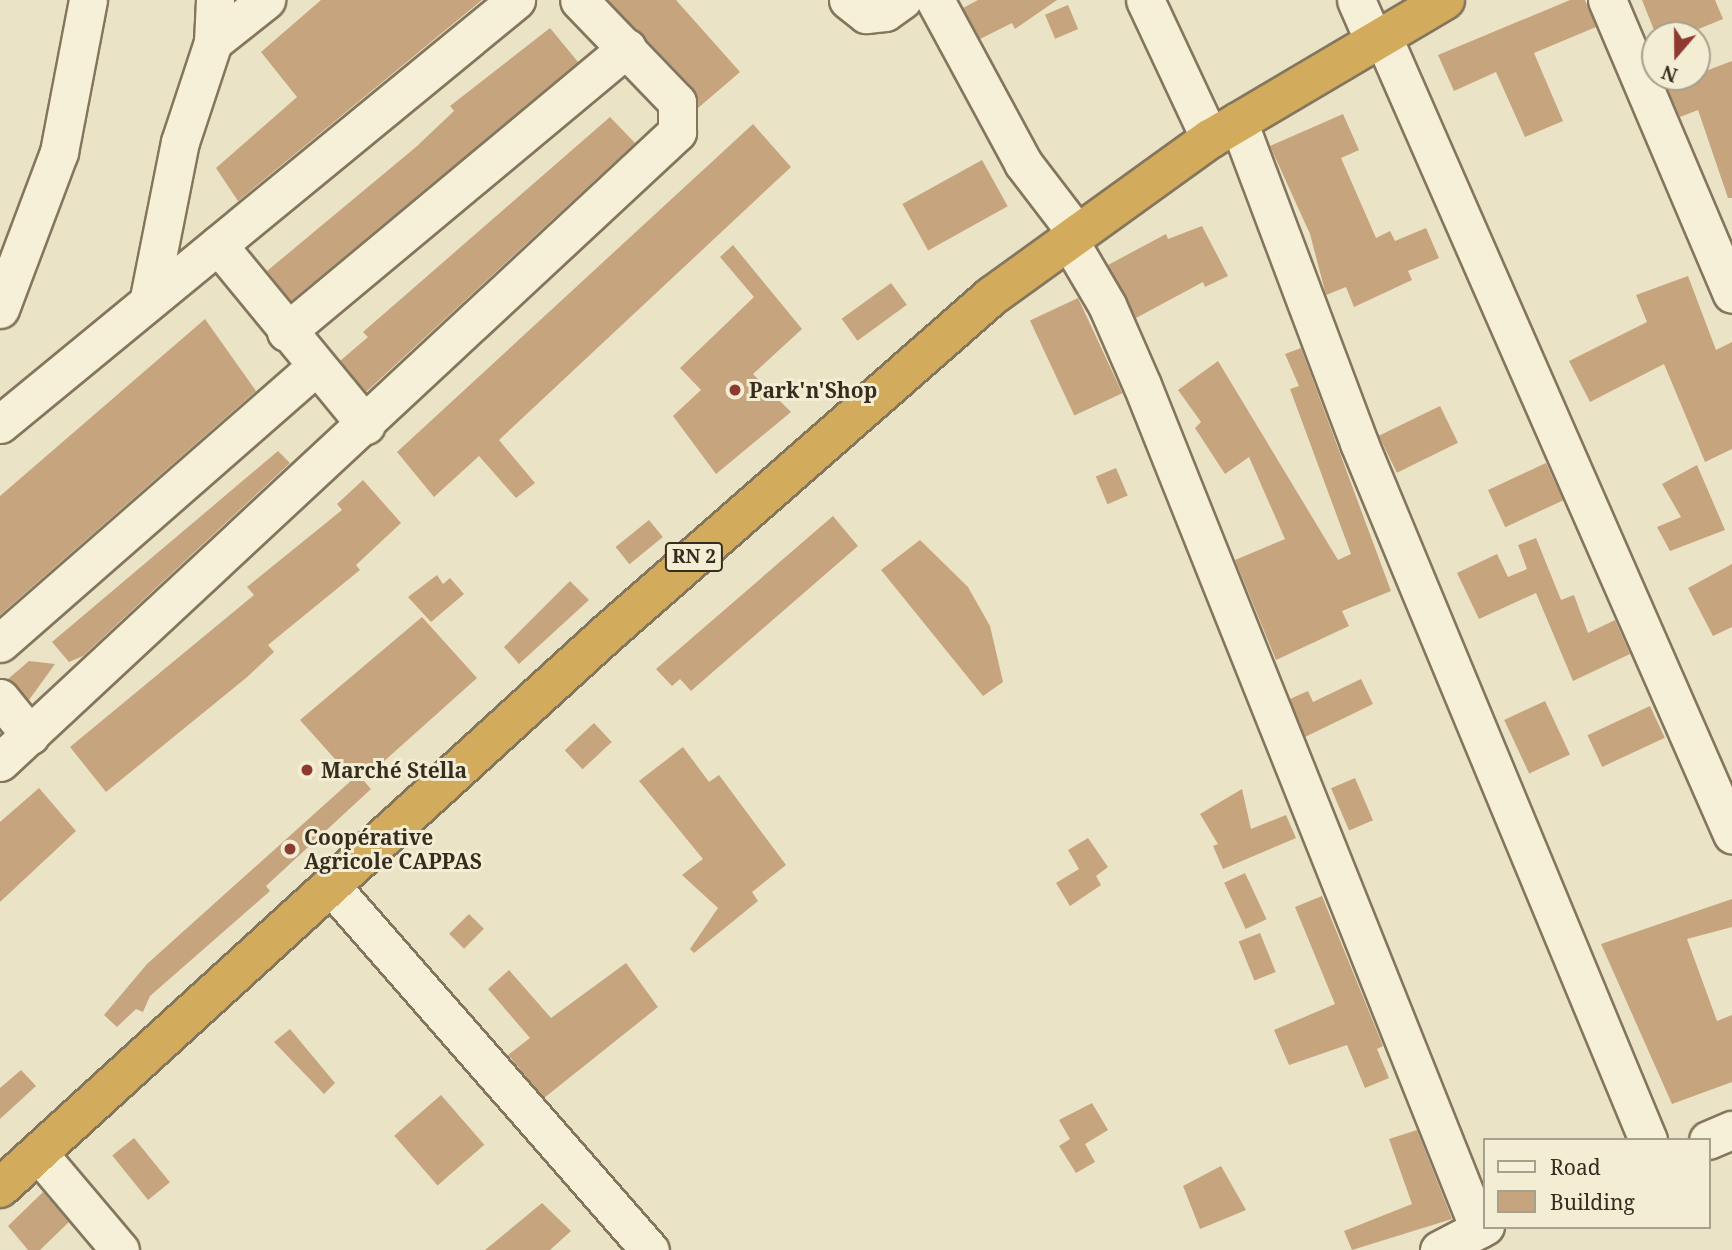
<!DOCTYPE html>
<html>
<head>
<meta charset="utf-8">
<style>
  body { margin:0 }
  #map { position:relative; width:1732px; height:1250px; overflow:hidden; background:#ebe3c6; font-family:"Noto Serif",serif }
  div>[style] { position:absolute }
  .building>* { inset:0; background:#c6a47e; transform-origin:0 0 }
  .roads { filter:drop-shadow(2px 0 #84765d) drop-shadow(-2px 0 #84765d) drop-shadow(0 2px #84765d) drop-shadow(0 -2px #84765d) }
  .minor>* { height:37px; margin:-18.5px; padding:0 18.5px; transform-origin:18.5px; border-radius:18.5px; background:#f6f0d8 }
  .highway>* { height:38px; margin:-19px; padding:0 19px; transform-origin:19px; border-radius:19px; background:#d3ab5d }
  .dots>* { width:19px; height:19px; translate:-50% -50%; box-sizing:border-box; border:4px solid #f3edd4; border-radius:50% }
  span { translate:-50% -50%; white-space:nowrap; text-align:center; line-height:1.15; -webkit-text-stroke:6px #f3edd4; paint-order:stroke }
  .shield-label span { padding:2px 5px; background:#f3edd4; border:2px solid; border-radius:5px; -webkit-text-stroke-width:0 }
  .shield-label { font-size:19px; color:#362d1f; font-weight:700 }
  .poi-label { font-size:21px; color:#362d1f; font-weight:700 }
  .left { translate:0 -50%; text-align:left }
  .legend { position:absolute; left:1483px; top:1138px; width:228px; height:91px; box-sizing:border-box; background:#f3edd4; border:2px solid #a7a08c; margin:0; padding:9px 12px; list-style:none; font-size:21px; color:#362d1f }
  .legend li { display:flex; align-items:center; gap:14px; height:35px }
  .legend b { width:35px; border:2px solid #a7a08c }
  .north { position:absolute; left:1641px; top:21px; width:70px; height:70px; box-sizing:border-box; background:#f3edd4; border:2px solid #a7a08c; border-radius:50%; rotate:200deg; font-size:19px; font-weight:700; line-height:28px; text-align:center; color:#362d1f }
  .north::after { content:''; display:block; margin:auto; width:24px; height:32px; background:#8f3a31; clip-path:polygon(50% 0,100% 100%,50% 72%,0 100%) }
</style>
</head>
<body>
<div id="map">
  <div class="building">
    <i style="clip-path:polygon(321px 0,482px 0,238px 201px,216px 168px,297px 97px,261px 52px)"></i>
    <i style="clip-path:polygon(608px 0,676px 0,740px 72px,698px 108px,692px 87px)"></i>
    <i style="clip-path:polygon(978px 0,1057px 0,1015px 29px,1012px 23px,980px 39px,963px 8px)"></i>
    <i style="clip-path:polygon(1570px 0,1585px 0,1596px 27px,1534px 53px,1563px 121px,1525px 137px,1496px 72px,1454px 91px,1438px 55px)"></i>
    <i style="clip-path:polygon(1642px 0,1715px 0,1723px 19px,1684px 35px,1656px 35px)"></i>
    <i style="left:1068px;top:5px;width:26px;height:25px;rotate:67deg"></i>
    <i style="clip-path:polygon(550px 28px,578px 62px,291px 301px,267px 271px,416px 147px,454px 111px,450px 106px)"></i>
    <i style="clip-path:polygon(1732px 61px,1732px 198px,1728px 198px,1698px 110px,1680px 117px,1666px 86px)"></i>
    <i style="clip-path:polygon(1343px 114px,1359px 150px,1341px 158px,1376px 238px,1390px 231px,1395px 241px,1426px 228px,1439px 258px,1408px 271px,1412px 280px,1354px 307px,1346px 287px,1326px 295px,1310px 234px,1270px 146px)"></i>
    <i style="clip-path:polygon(610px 117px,635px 143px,366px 392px,340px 361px,368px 337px,363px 332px)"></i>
    <i style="clip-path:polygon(753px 124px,791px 167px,499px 440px,535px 483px,516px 498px,479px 456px,434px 497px,397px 452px)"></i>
    <i style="left:982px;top:160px;width:53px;height:91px;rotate:61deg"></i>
    <i style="clip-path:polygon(1202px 226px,1228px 276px,1205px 287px,1203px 282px,1136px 318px,1108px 265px,1166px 234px,1168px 239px)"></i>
    <i style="clip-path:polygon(733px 245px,802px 329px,753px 374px,791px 412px,716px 474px,673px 416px,701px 390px,680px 368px,754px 297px,720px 257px)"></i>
    <i style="clip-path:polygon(1688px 276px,1716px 350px,1732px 342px,1732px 449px,1705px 462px,1664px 364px,1590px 402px,1569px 361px,1647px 322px,1636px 295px)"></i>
    <i style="left:891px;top:283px;width:27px;height:61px;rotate:54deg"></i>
    <i style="left:1078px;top:298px;width:105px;height:53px;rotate:65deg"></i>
    <i style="clip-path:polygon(205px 319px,256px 391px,0 615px,0 496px)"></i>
    <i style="clip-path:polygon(1301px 348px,1391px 591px,1342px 611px,1349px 626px,1276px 660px,1235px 560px,1285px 539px,1249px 457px,1225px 474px,1195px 428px,1201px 422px,1178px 390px,1218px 361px,1338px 560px,1351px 554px,1290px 389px,1299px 386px,1285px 354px)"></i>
    <i style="left:1440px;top:406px;width:41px;height:68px;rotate:64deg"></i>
    <i style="clip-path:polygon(278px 451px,290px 463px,83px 656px,69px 662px,52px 642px)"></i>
    <i style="left:1546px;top:463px;width:41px;height:64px;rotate:65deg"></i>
    <i style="clip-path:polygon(1697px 465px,1725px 530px,1670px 551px,1657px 527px,1681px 517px,1662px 484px)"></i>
    <i style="left:1116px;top:468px;width:30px;height:22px;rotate:67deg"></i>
    <i style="clip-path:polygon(363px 480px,401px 523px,356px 565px,360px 570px,268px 645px,274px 652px,246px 678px,106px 792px,70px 747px,254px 595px,247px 587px,342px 510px,337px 504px)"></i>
    <i style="clip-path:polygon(833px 516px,858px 546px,691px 691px,680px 679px,672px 686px,656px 669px)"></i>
    <i style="left:649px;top:520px;width:22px;height:43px;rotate:51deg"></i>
    <i style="clip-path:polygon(1536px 538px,1561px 600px,1574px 595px,1588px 633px,1615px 620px,1630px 654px,1573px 681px,1536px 593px,1479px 619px,1457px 573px,1497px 554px,1508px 577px,1527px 569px,1518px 545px)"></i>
    <i style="clip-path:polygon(920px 540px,968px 587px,990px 626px,1003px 682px,983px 696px,881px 570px)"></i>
    <i style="clip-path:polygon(1732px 564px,1732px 627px,1713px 636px,1688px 588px)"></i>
    <i style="clip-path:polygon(437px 575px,443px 584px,450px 578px,464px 594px,431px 622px,408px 597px)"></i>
    <i style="clip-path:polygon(570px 581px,589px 600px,519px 664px,504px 647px)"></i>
    <i style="clip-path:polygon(422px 617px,477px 678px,363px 780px,371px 789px,266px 886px,270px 891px,150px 996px,143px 1012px,136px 1009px,117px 1027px,104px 1015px,147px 964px,353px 779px,300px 720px)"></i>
    <i style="clip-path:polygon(29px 661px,55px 664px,29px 700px,8px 679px)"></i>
    <i style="clip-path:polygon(1361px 679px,1373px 704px,1305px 737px,1290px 699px,1308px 691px,1313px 702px)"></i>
    <i style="left:1545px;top:701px;width:59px;height:45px;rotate:65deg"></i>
    <i style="left:1650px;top:706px;width:35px;height:69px;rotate:65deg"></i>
    <i style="left:594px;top:723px;width:26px;height:40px;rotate:47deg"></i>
    <i style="clip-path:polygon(683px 747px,709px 782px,719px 775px,786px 865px,752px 892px,758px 901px,694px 953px,690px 949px,718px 908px,682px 875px,703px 859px,639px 781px)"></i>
    <i style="left:1355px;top:778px;width:46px;height:26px;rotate:67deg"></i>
    <i style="clip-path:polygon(39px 788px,76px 831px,0 902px,0 822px)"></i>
    <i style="clip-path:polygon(1242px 789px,1251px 829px,1286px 815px,1296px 838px,1223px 869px,1213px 846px,1218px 844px,1200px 814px)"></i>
    <i style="clip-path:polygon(1088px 838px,1108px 867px,1096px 876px,1101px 885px,1070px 906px,1056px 883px,1079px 869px,1068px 850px)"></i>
    <i style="left:1245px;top:873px;width:51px;height:23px;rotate:65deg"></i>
    <i style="clip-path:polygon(1322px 896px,1383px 1046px,1377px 1049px,1389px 1078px,1365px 1088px,1347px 1045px,1289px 1065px,1274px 1030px,1335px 1004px,1295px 907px)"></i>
    <i style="clip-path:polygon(1732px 899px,1732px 927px,1687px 939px,1717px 1021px,1732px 1015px,1732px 1082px,1672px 1104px,1601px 944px)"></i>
    <i style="left:469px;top:914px;width:21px;height:28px;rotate:45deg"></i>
    <i style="left:1260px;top:933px;width:42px;height:23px;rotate:68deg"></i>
    <i style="clip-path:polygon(626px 963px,658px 1007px,544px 1098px,508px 1055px,530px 1038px,488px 989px,509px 970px,551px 1018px)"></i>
    <i style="clip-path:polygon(290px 1029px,335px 1083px,324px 1094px,274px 1042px)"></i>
    <i style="clip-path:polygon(21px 1070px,36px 1086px,0 1119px,0 1088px)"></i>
    <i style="left:441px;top:1095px;width:66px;height:62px;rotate:49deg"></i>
    <i style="clip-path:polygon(1092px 1103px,1108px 1130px,1085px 1144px,1095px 1162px,1076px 1173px,1059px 1146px,1070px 1139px,1059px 1120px)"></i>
    <i style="clip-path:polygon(1417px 1130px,1452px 1219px,1352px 1250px,1344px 1231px,1412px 1204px,1389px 1139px)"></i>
    <i style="left:134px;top:1138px;width:57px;height:28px;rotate:51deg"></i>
    <i style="clip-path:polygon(1221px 1166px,1246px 1210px,1200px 1229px,1183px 1186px)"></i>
    <i style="clip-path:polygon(43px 1192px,69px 1222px,40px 1250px,28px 1250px,8px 1226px)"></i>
    <i style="clip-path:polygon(542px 1203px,571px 1231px,550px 1250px,485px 1250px)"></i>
  </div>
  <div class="roads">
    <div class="minor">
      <i style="left:848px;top:0;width:23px;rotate:38deg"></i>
      <i style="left:866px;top:14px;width:19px;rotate:-6deg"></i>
      <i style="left:885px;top:12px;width:21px;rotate:-35deg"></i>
      <i style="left:935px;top:0;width:185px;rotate:61.6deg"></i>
      <i style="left:1023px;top:163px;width:86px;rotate:52.6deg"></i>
      <i style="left:1145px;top:0;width:153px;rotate:64.9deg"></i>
      <i style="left:1356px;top:0;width:43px;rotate:66.4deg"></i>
      <i style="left:1607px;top:0;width:319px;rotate:67deg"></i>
      <i style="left:1381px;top:33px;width:875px;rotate:66.34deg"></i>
      <i style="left:213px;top:42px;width:68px;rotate:-38.4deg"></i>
      <i style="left:1238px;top:121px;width:344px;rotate:69.4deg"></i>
      <i style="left:1359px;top:443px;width:755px;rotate:67.48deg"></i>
      <i style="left:1067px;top:237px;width:79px;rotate:59.5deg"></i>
      <i style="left:1107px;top:305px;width:87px;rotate:66.4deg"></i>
      <i style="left:1142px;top:385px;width:909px;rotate:68.23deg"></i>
      <i style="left:218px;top:245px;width:233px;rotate:50.6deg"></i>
      <i style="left:149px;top:298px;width:159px;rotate:-78.8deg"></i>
      <i style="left:180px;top:142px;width:105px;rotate:-71.7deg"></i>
      <i style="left:213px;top:42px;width:42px;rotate:-87.3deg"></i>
      <i style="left:0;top:309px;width:168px;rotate:-69.4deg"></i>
      <i style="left:59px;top:152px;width:155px;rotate:-79.2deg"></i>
      <i style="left:286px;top:332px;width:444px;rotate:-39.8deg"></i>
      <i style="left:0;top:424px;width:668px;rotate:-39.41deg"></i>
      <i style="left:0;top:643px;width:420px;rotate:-41.2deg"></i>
      <i style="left:0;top:698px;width:48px;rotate:51deg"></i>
      <i style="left:0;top:762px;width:925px;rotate:-42.94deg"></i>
      <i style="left:677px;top:132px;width:30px;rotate:-90deg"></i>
      <i style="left:677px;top:102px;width:141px;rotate:-133.9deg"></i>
      <i style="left:331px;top:886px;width:484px;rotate:48.8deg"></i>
      <i style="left:1708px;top:1140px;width:26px;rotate:-23deg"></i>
      <i style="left:38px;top:1153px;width:127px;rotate:49.8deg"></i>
      <i style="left:1439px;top:1250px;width:52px;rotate:-27.6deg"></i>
    </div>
    <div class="highway">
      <i style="left:0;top:1188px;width:825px;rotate:-42.4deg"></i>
      <i style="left:609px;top:632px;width:509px;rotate:-41.26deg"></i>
      <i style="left:992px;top:296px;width:269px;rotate:-35.8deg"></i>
      <i style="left:1210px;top:139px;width:273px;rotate:-30.6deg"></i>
    </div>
  </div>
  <div class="dots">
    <i style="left:735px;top:390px;background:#8f3a31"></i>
    <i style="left:307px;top:770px;background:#8f3a31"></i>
    <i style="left:290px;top:849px;background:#8f3a31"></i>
  </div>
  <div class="shield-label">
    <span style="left:694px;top:557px">RN 2</span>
  </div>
  <div class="poi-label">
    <span class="left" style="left:749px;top:390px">Park'n'Shop</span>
    <span class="left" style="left:321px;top:770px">Marché Stella</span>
    <span class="left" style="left:304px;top:849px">Coopérative<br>Agricole CAPPAS</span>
  </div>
  <ul class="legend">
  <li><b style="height:9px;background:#f6f0d8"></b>Road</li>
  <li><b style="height:19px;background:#c6a47e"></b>Building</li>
  </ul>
  <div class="north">N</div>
</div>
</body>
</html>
